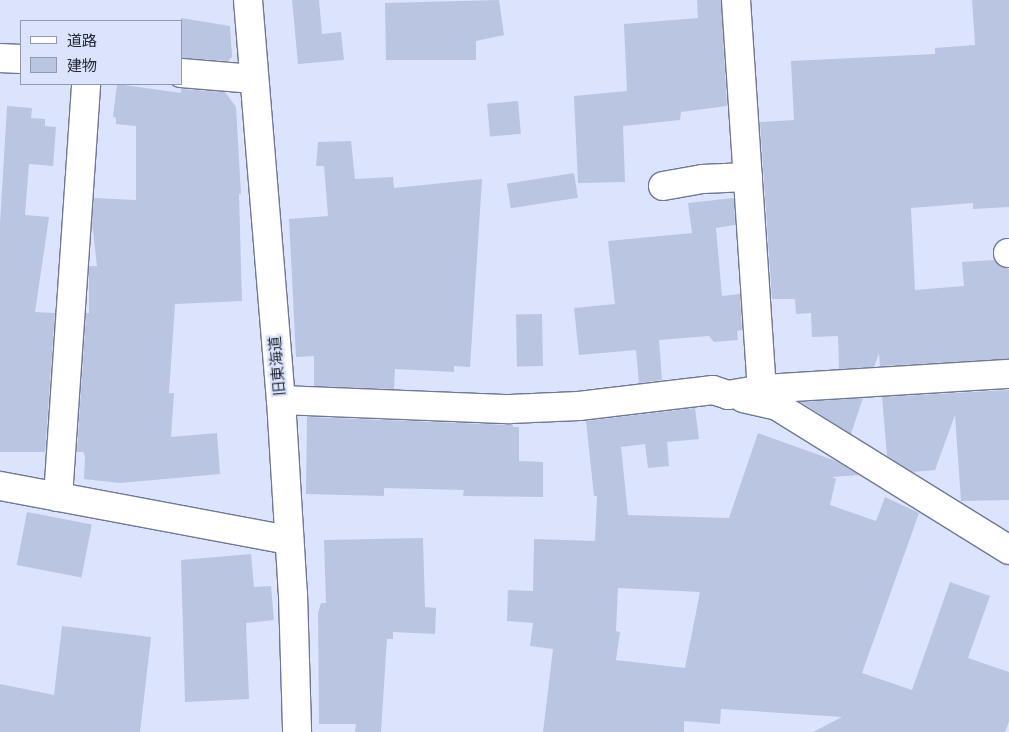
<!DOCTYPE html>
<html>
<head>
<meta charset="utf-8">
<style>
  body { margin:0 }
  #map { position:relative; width:1009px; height:732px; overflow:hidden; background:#dbe4fc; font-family:"Alegreya Sans","Noto Sans JP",sans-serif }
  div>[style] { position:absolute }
  .building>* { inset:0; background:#bac5e1; transform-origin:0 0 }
  .roads { filter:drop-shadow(1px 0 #6f7892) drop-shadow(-1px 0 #6f7892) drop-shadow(0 1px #6f7892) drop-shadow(0 -1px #6f7892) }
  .minor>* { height:28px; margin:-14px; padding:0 14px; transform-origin:14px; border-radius:14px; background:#fff }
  span { translate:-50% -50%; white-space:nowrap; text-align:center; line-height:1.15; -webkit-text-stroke:4.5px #dbe4fc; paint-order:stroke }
  .street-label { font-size:15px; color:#252934 }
  .legend { position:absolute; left:20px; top:20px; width:162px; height:65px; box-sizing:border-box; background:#dbe4fc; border:1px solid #9299ac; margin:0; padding:6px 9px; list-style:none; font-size:15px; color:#252934 }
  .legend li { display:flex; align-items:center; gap:10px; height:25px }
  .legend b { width:25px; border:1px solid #9299ac }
</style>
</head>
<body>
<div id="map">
  <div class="building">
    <i style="clip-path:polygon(292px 0,319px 0,322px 34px,341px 32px,344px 60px,298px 64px)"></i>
    <i style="clip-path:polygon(499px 0,504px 35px,476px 41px,476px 60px,386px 60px,385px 3px)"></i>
    <i style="clip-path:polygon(697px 0,721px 0,727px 106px,681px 112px,680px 120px,623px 126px,625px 182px,578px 183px,574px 96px,627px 91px,624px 24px,698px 18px)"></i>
    <i style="clip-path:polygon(972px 0,1009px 0,1009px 207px,973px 209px,973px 203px,911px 208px,915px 290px,964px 286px,962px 262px,994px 260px,1000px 266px,1009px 269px,1009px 359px,880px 366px,879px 353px,874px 367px,839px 369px,838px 336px,812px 337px,811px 313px,796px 314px,795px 299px,772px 299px,760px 122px,794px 120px,791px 61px,935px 54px,935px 48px,975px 45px)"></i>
    <i style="clip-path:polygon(181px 18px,230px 26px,232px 57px,228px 61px,181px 58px)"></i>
    <i style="clip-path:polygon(117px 84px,181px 93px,181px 89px,225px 92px,236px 107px,241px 194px,239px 194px,242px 301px,175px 304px,169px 393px,174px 393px,171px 437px,217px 433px,220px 474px,120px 483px,84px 479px,85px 456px,83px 452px,77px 452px,86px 313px,89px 313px,89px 266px,97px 266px,92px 222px,94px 198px,136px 200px,136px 126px,116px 124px,116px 118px,113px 117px)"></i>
    <i style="left:518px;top:101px;width:33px;height:31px;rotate:85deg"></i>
    <i style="clip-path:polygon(7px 106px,32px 108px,31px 118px,45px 119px,45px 126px,56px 127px,53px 166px,29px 164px,25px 215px,49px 217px,35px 312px,55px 313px,45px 452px,0 452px,0 224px)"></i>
    <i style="clip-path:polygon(351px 141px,355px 179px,393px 177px,394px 188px,482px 179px,470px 367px,454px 366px,454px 372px,395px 369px,394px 389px,314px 386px,314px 356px,296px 357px,289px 219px,328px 216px,324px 166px,316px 166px,318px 142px)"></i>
    <i style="left:574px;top:173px;width:25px;height:68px;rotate:81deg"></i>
    <i style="clip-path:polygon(734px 198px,735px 225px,716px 228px,722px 296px,740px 294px,742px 330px,737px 331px,738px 340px,714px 342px,709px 336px,659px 340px,662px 380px,639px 383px,636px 350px,579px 355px,574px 308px,615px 304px,608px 241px,692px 233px,688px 203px)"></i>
    <i style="left:542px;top:314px;width:52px;height:26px;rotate:89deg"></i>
    <i style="clip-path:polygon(1009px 390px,1009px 500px,961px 501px,955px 415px,935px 470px,912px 472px,887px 456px,882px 397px)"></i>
    <i style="clip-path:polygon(863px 398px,851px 434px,801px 402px)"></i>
    <i style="clip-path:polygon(evenodd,695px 408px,699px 439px,667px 442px,669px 466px,648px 468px,645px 444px,621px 447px,628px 515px,729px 518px,758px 433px,836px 461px,859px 475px,832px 477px,836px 479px,830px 505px,876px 521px,885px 497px,919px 513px,862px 673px,912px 690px,950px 582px,990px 596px,968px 658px,1009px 672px,1009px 722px,1005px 732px,813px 732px,842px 717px,721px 709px,720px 724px,684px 721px,684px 732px,543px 732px,553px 649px,530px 646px,533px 623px,507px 621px,508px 590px,533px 591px,534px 539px,595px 541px,597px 496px,594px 496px,586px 421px,695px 408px,618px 588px,700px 592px,685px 668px,616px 660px,620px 632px,616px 631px,618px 588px)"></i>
    <i style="clip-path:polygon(307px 417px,513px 425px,513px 427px,519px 427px,519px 461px,543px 462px,543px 497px,463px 496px,464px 490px,384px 488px,384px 496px,306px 494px)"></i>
    <i style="left:27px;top:512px;width:66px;height:54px;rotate:11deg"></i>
    <i style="clip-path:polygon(423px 538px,425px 607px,436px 608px,435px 634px,393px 632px,393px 639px,387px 639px,381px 732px,355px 732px,356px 724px,319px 724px,318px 613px,321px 603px,326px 603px,324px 540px)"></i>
    <i style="clip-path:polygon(251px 554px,254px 587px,271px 586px,274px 620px,246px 623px,249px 699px,185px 702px,181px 560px)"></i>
    <i style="clip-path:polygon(62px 626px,151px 637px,140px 732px,0 732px,0 684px,54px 695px)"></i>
  </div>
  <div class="roads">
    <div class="minor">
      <i style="left:248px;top:0;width:401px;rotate:85.3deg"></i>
      <i style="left:281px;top:400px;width:194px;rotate:86.5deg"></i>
      <i style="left:293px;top:594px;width:138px;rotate:88.3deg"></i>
      <i style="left:736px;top:0;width:390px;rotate:86.2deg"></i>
      <i style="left:0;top:58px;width:21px;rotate:3deg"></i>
      <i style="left:181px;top:73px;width:73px;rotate:4.7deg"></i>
      <i style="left:663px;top:186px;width:40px;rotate:-10deg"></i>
      <i style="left:702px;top:179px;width:46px;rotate:-2.5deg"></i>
      <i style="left:1008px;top:253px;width:1px"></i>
      <i style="left:743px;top:398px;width:35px;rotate:13deg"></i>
      <i style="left:777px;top:406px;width:273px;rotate:31.8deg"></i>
      <i style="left:281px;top:400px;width:229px;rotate:2.3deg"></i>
      <i style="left:510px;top:409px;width:69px;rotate:-2.5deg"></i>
      <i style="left:579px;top:406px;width:135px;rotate:-6.8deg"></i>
      <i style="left:713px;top:390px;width:16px;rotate:18deg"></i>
      <i style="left:728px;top:395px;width:35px;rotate:-10deg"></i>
      <i style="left:762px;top:389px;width:247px;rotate:-3.5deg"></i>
      <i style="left:0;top:486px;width:294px;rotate:10.6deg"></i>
      <i style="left:58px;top:497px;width:414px;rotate:-86.1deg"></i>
    </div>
  </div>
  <div class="street-label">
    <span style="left:278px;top:366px;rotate:-95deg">旧東海道</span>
  </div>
  <ul class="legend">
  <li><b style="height:6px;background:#fff"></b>道路</li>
  <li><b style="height:14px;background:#bac5e1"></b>建物</li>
  </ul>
</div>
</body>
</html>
